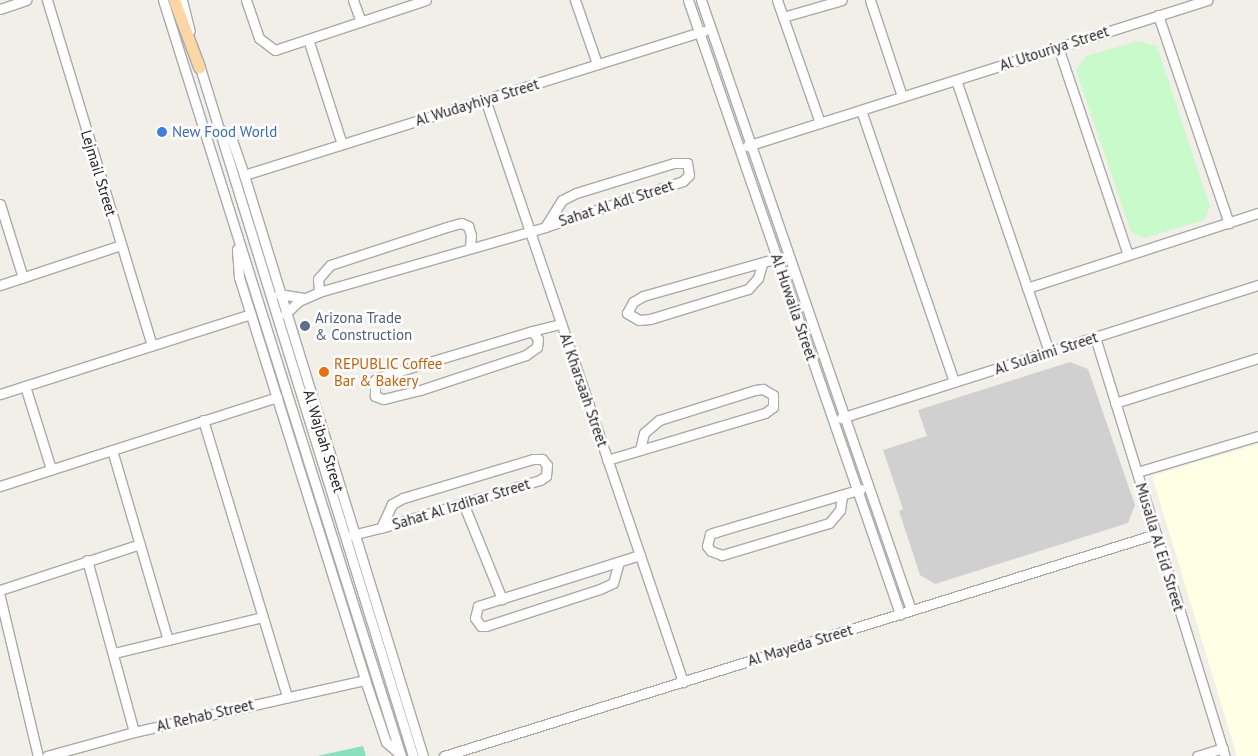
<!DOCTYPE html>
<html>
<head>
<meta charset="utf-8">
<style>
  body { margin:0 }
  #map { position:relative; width:1258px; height:756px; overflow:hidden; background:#f2efe9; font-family:"PT Sans",sans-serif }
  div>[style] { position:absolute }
  .education>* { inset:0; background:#ffffe5 }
  .religious>* { inset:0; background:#d0d0d0 }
  .park>* { inset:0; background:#c8facc }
  .pitch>* { inset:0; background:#88e0be }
  .roads { filter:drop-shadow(1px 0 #a9a9a9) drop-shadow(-1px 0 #a9a9a9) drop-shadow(0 1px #a9a9a9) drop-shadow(0 -1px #a9a9a9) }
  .minor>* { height:9px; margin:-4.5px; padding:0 4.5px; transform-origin:4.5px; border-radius:4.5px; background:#fff }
  .major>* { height:11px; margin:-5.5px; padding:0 5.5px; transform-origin:5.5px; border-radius:5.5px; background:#fcd6a4 }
  .dots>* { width:14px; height:14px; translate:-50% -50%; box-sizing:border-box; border:2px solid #fff; border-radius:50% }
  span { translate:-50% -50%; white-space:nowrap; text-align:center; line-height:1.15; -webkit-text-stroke:5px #fff; paint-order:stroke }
  .street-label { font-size:15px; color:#222 }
  .shop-label { font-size:15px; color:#366cbe }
  .left { translate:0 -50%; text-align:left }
  .service-label { font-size:15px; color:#4e5e75 }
  .food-label { font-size:15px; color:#c56008 }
</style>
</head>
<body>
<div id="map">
  <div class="education">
    <i style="clip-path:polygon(1258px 444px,1258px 756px,1237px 756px,1152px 476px)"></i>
  </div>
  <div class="religious">
    <i style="clip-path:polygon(1070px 362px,1088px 369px,1135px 505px,1128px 523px,935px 584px,920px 575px,899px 511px,903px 509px,883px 450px,927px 436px,918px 410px)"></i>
  </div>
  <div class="park">
    <i style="clip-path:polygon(1139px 41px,1157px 46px,1210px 207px,1204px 220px,1144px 238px,1131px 232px,1076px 70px,1086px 56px)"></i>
  </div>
  <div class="pitch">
    <i style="clip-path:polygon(363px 746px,366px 756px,317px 756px)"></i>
  </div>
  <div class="roads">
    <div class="minor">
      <i style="left:47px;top:0;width:361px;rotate:73.1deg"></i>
      <i style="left:163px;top:0;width:793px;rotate:72.53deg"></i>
      <i style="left:182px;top:0;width:32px;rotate:76deg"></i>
      <i style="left:246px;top:0;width:40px;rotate:71.1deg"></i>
      <i style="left:259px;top:38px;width:20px;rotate:37deg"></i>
      <i style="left:275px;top:50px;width:159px;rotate:-18.3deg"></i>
      <i style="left:353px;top:0;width:23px;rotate:70deg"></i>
      <i style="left:575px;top:0;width:68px;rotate:71deg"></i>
      <i style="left:688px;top:0;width:650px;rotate:70.95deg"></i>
      <i style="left:701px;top:0;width:645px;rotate:71deg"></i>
      <i style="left:777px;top:0;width:130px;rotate:70.7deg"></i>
      <i style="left:870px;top:0;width:101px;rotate:71.6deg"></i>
      <i style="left:0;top:9px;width:28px;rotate:-19deg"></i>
      <i style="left:1158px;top:15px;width:220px;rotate:71.2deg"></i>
      <i style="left:783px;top:17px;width:61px;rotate:-16.1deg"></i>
      <i style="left:308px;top:39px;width:110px;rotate:72.1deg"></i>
      <i style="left:1058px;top:47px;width:219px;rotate:71.4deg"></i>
      <i style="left:198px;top:61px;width:727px;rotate:72.81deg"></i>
      <i style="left:956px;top:80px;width:287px;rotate:71.1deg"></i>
      <i style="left:485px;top:99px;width:616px;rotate:71.24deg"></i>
      <i style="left:861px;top:110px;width:287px;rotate:71.1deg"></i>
      <i style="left:221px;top:130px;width:15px;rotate:42deg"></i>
      <i style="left:232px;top:140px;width:37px;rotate:71deg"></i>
      <i style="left:244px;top:175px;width:608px;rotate:72.88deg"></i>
      <i style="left:747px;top:146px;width:483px;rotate:-17.6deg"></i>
      <i style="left:244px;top:175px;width:482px;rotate:-17.4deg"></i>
      <i style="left:0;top:204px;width:77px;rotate:72.7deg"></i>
      <i style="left:237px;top:249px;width:28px;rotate:86deg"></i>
      <i style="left:239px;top:277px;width:422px;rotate:72.6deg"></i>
      <i style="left:365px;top:680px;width:65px;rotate:71.3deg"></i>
      <i style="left:386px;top:742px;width:18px;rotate:41deg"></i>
      <i style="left:762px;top:264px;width:15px;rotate:106deg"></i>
      <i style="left:758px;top:278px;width:15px;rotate:132deg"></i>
      <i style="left:748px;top:289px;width:102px;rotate:163deg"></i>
      <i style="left:650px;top:319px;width:11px;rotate:175deg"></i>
      <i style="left:639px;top:320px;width:14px;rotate:-150deg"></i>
      <i style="left:627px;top:313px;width:13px;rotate:-61deg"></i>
      <i style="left:633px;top:302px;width:12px;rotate:-31deg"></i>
      <i style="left:643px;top:296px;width:143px;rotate:-15.8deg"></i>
      <i style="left:0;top:285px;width:127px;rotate:-18.3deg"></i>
      <i style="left:1027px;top:288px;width:243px;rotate:-18deg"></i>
      <i style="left:319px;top:292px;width:13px;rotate:-94deg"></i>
      <i style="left:318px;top:279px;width:18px;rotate:-49deg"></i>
      <i style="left:330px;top:265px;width:126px;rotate:-18deg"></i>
      <i style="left:450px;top:226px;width:11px;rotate:-15deg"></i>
      <i style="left:461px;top:223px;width:8px;rotate:23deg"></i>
      <i style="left:468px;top:226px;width:9px;rotate:72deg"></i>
      <i style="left:471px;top:235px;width:12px;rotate:95deg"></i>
      <i style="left:279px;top:294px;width:25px;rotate:9deg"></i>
      <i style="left:285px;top:314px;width:19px;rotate:-43deg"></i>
      <i style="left:299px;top:301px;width:22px;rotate:-24deg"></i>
      <i style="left:319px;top:292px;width:235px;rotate:-16deg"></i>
      <i style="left:545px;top:227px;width:145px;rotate:-18.4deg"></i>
      <i style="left:683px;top:181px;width:8px;rotate:-45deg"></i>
      <i style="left:689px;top:175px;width:12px;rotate:-99deg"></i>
      <i style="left:687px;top:163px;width:13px;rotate:180deg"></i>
      <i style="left:674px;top:163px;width:102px;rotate:163deg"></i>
      <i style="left:576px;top:193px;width:16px;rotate:153deg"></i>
      <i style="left:562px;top:200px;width:32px;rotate:122deg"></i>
      <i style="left:532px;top:331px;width:10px;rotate:53deg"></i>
      <i style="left:538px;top:339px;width:8px;rotate:97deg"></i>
      <i style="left:537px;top:347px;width:14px;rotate:144deg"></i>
      <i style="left:526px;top:355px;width:112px;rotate:161.7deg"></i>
      <i style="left:420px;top:390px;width:38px;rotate:166deg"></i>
      <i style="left:383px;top:399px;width:9px;rotate:-159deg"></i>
      <i style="left:375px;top:396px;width:16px;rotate:-90deg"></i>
      <i style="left:375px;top:380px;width:6px;rotate:-31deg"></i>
      <i style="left:380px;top:377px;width:159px;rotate:-16.8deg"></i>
      <i style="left:532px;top:331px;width:30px;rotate:-14deg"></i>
      <i style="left:1095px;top:337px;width:439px;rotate:72.8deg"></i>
      <i style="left:25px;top:386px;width:87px;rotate:72.6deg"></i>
      <i style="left:0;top:394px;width:263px;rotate:-17.7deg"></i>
      <i style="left:1115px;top:403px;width:150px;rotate:-17.5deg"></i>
      <i style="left:841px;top:418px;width:438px;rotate:-17.7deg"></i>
      <i style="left:203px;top:420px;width:288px;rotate:73.1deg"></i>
      <i style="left:112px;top:450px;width:198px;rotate:73.6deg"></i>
      <i style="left:607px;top:460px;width:165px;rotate:-16.6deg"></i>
      <i style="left:765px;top:413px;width:10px;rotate:-37deg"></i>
      <i style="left:773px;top:407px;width:12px;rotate:-90deg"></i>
      <i style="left:773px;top:395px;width:12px;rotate:-149deg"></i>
      <i style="left:763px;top:389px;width:8px;rotate:173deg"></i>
      <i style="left:755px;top:390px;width:101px;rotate:162.6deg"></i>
      <i style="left:659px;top:420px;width:20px;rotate:139deg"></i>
      <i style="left:644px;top:433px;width:16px;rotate:104deg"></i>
      <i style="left:1137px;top:472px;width:126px;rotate:-16.6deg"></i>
      <i style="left:0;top:486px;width:291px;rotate:-17.8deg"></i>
      <i style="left:842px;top:496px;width:14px;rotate:98deg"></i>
      <i style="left:840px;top:510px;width:17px;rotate:130deg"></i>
      <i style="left:829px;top:523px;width:112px;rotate:163.3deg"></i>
      <i style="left:722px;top:555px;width:12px;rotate:-160deg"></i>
      <i style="left:711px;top:551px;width:6px;rotate:-129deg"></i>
      <i style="left:707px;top:546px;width:12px;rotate:-76deg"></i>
      <i style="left:710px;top:534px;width:6px;rotate:-18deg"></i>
      <i style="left:716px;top:532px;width:151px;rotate:-16.5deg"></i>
      <i style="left:463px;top:503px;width:104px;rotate:67.9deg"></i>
      <i style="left:352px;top:535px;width:30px;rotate:-14deg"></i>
      <i style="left:381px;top:528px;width:166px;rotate:-16.8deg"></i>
      <i style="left:540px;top:480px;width:7px;rotate:-34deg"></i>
      <i style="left:546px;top:476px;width:11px;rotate:-85deg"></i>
      <i style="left:547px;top:465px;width:8px;rotate:-130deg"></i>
      <i style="left:542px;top:459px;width:9px;rotate:180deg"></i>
      <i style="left:533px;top:459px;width:136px;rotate:163.3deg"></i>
      <i style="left:403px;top:498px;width:13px;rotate:151deg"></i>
      <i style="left:392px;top:504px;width:26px;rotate:115deg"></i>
      <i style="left:87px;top:560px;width:178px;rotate:74.7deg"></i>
      <i style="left:619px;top:562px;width:22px;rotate:106deg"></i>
      <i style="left:613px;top:583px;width:14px;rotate:155deg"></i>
      <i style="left:600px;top:589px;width:120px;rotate:162deg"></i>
      <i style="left:486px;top:626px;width:5px;rotate:180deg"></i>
      <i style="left:481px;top:626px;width:10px;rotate:-127deg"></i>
      <i style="left:475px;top:618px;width:12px;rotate:-76deg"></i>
      <i style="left:478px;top:606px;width:170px;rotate:-17.5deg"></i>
      <i style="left:0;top:590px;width:147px;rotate:-18.2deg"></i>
      <i style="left:0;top:597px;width:163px;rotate:76.6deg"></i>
      <i style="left:114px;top:653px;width:153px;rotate:-13.6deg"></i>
      <i style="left:47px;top:756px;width:90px;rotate:-15.4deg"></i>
      <i style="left:134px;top:732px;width:237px;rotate:-12.7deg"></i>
      <i style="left:444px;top:756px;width:746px;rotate:-17.32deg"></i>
      <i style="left:1197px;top:756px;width:27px;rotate:-17deg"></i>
    </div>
    <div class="major">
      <i style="left:174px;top:0;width:72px;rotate:69.5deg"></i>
    </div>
  </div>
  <div class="dots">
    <i style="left:162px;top:132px;background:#3f7fe0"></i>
    <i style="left:305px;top:326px;background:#5c6f8a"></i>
    <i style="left:324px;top:372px;background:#e8710a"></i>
  </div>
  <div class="street-label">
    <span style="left:1054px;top:48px;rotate:-18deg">Al Utouriya Street</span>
    <span style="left:477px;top:102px;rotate:-17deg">Al Wudayhiya Street</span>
    <span style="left:99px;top:173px;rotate:73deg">Lejmail Street</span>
    <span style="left:616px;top:203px;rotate:-18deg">Sahat Al Adl Street</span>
    <span style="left:794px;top:307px;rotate:71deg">Al Huwaila Street</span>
    <span style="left:1046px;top:353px;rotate:-18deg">Al Sulaimi Street</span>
    <span style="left:584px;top:390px;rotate:71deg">Al Kharsaah Street</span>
    <span style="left:324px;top:441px;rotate:73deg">Al Wajbah Street</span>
    <span style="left:461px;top:504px;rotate:-17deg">Sahat Al Izdihar Street</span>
    <span style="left:1160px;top:547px;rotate:73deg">Musalla Al Eid Street</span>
    <span style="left:800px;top:645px;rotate:-17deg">Al Mayeda Street</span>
    <span style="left:205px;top:715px;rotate:-13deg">Al Rehab Street</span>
  </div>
  <div class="shop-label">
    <span class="left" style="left:172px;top:132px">New Food World</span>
  </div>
  <div class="service-label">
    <span class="left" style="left:315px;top:326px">Arizona Trade<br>&amp; Construction</span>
  </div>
  <div class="food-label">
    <span class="left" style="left:334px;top:372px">REPUBLIC Coffee<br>Bar &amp; Bakery</span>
  </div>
</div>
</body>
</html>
